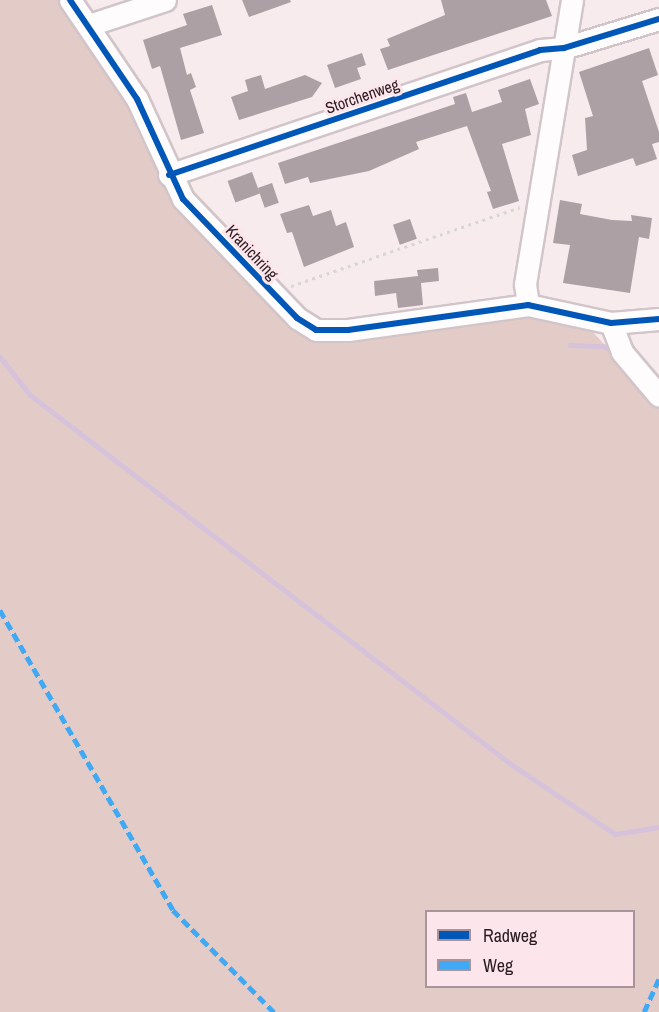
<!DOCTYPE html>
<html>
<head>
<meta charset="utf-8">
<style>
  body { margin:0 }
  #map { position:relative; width:659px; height:1012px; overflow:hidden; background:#f7ebee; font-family:"Archivo Narrow",sans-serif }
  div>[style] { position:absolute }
  .green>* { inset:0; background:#e3ccc8 }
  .stream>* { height:5px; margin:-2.5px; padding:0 2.5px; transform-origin:2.5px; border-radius:2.5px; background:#d6c2db }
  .building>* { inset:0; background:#aca0a5; transform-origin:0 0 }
  .path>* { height:3px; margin-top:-1.5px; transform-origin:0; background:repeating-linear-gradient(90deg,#d9d6d6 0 3px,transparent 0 7.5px) }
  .roads { filter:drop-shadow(2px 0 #d2c5c9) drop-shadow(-2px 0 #d2c5c9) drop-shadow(0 2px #d2c5c9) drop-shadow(0 -2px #d2c5c9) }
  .minor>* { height:21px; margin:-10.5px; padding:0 10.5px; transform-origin:10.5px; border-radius:10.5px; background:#fefcfc }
  .quiet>* { height:4.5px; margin-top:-2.25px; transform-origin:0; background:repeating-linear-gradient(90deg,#3fa9f5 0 9px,transparent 0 13.5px) }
  .cycleway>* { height:6px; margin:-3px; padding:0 3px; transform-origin:3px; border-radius:3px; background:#0057b8 }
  span { translate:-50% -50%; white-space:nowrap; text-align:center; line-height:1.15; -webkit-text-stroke:6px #fde5ec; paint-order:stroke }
  .street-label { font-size:16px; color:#291b1f }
  .legend { position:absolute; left:425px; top:910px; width:210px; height:78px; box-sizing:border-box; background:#fde5ec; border:2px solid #a8949a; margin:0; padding:8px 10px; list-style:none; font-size:18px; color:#291b1f }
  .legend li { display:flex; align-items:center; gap:12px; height:30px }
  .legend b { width:30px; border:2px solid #a8949a }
</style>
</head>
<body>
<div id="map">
  <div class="green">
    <i style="clip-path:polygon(evenodd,0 0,59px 0,132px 105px,160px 175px,293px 321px,352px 338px,525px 317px,592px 331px,659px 404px,659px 1012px,0 1012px,0 0,426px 912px,634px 912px,634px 986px,426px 986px,426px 912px)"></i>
  </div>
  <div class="stream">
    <i style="left:570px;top:345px;width:33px;rotate:2deg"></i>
    <i style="left:603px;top:346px;width:11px;rotate:27deg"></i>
    <i style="left:0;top:357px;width:48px;rotate:51.7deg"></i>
    <i style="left:30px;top:395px;width:608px;rotate:37.51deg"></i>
    <i style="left:512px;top:765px;width:124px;rotate:33.8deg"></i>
    <i style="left:615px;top:834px;width:45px;rotate:-9deg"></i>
    <i style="left:656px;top:376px;width:4px;rotate:34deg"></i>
  </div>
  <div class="building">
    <i style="clip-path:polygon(242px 0,290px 0,291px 2px,249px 17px)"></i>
    <i style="clip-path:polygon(441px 0,546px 0,552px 16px,388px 70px,380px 49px,390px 46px,387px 39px,445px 15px)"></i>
    <i style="clip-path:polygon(212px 5px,222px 35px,180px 48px,187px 75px,191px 73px,196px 87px,190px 90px,204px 133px,181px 140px,160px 66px,152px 69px,143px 40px,187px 25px,183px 14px)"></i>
    <i style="clip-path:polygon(649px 48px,658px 75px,642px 81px,659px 132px,659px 142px,652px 144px,657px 159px,636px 166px,633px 158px,578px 176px,572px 155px,587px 150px,585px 118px,593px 116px,579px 72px)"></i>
    <i style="clip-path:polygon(362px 53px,366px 65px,357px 68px,361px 79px,335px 88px,327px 65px)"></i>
    <i style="clip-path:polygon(261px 75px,265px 89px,305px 75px,322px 83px,312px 97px,239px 120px,231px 97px,248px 91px,245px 80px)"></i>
    <i style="clip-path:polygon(530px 79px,539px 104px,525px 109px,531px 135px,502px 144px,519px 201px,493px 209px,487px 192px,491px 191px,467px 126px,416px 142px,419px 149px,369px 171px,310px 183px,308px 177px,285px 184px,278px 163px,455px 104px,453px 97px,466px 93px,472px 112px,502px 102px,498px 90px)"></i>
    <i style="left:252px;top:172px;width:23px;height:26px;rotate:70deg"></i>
    <i style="left:272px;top:183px;width:21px;height:15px;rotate:71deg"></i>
    <i style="clip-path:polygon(560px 200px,582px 204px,580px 214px,612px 220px,632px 221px,631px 215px,652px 218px,649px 239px,639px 237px,630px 293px,563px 283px,570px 245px,553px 243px)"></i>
    <i style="clip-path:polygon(309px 205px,313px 216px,331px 210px,336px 226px,346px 222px,354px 247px,304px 267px,292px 232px,287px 233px,280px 214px)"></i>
    <i style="left:410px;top:219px;width:21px;height:18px;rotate:71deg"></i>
    <i style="clip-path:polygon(438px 268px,439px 281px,421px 283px,423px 305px,398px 308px,396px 293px,375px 296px,374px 281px,418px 276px,417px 270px)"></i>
  </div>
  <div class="path">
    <i style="left:291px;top:286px;width:242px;rotate:-19deg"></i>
  </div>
  <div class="roads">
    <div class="minor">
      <i style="left:70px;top:0;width:120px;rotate:55.9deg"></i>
      <i style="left:137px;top:99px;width:110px;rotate:65.3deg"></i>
      <i style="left:183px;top:199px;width:165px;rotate:46.2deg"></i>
      <i style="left:297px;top:318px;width:22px;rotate:32deg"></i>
      <i style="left:316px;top:330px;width:32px"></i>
      <i style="left:348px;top:330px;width:182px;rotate:-7.9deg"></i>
      <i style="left:528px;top:305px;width:85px;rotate:12.2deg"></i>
      <i style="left:611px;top:323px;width:48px;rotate:-4.8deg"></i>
      <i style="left:89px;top:25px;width:80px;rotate:-18.2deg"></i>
      <i style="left:169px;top:175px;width:391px;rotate:-18.6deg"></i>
      <i style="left:540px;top:50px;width:24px;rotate:-5deg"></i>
      <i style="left:564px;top:48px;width:99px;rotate:-17deg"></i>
      <i style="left:528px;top:305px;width:21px;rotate:-98deg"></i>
      <i style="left:525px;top:284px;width:288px;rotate:-80.6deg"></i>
      <i style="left:611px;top:323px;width:31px;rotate:69deg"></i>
      <i style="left:622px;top:352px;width:57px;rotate:49.9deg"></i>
    </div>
  </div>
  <div class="quiet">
    <i style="left:0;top:610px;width:346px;rotate:60deg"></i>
    <i style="left:173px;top:910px;width:144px;rotate:45.3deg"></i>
    <i style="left:644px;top:1012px;width:36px;rotate:-66deg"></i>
  </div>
  <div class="cycleway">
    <i style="left:70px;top:0;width:120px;rotate:55.9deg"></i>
    <i style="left:137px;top:99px;width:110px;rotate:65.3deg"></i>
    <i style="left:183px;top:199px;width:165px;rotate:46.2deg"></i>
    <i style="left:297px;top:318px;width:22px;rotate:32deg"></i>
    <i style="left:316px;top:330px;width:32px"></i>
    <i style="left:348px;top:330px;width:182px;rotate:-7.9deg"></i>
    <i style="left:528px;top:305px;width:85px;rotate:12.2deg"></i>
    <i style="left:611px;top:323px;width:48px;rotate:-4.8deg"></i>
    <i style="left:169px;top:175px;width:391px;rotate:-18.6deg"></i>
    <i style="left:540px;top:50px;width:24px;rotate:-5deg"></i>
    <i style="left:564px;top:48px;width:99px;rotate:-17deg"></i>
  </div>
  <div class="street-label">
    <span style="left:362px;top:96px;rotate:-19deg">Storchenweg</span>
    <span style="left:252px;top:252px;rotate:47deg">Kranichring</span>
  </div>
  <ul class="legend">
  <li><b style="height:8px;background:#0057b8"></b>Radweg</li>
  <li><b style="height:8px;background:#3fa9f5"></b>Weg</li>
  </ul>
</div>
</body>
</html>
